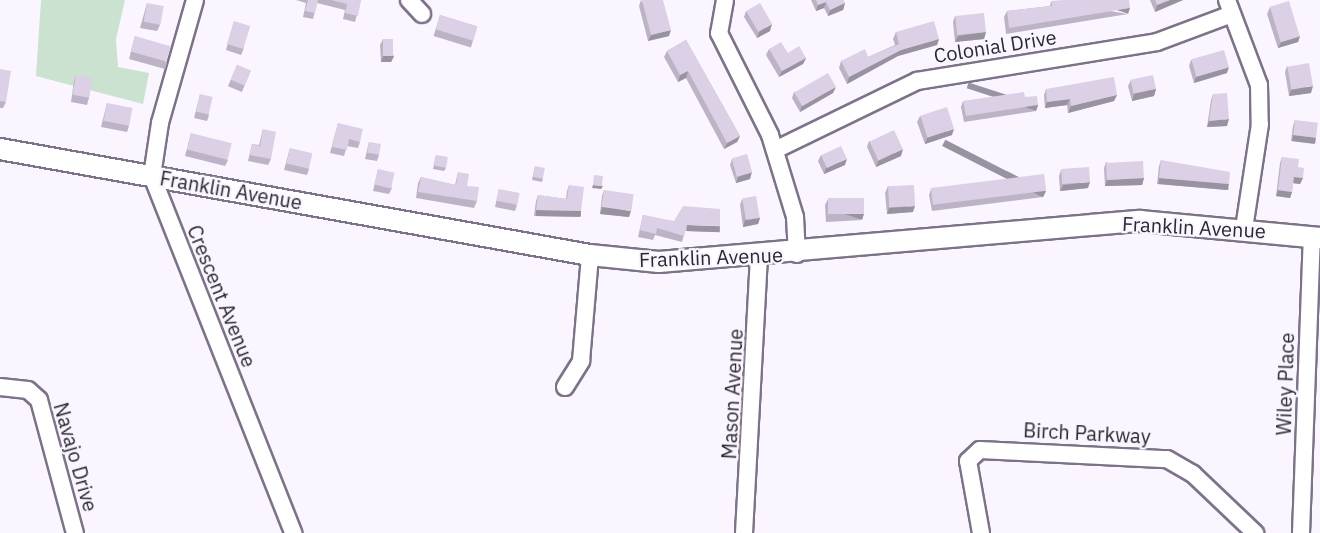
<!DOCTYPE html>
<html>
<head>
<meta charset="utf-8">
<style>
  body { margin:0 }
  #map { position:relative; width:1320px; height:533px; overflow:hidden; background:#faf5fe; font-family:"IBM Plex Sans",sans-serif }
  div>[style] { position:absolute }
  .green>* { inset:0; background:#cce2d1 }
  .roads { filter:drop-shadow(2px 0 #7d7388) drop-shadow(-2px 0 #7d7388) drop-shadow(0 2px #7d7388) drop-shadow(0 -2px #7d7388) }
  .minor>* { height:16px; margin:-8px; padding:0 8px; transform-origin:8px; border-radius:8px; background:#fff }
  .major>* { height:20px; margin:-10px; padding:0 10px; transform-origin:10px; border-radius:10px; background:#fff }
  .wall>* { inset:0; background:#bcb3c6; transform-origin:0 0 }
  .shaded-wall>* { inset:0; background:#9992a1; transform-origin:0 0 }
  .building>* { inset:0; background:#dbd0e6; transform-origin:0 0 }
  span { translate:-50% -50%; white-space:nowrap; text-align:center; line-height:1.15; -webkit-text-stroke:4.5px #faf5fe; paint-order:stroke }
  .street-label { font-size:20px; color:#2c2831 }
</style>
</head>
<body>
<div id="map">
  <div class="green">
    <i style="clip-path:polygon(41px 0,125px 0,116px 39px,118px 67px,149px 73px,143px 104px,36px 76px)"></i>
  </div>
  <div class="roads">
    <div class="minor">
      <i style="left:195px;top:0;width:128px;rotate:105.9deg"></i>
      <i style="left:160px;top:123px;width:54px;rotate:98.6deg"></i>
      <i style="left:152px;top:176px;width:384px;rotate:68.4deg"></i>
      <i style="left:409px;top:0;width:19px;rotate:47deg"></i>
      <i style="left:725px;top:0;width:34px;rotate:100deg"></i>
      <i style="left:719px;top:33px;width:114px;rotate:63.4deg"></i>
      <i style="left:770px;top:135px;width:86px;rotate:73deg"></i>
      <i style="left:795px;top:217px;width:37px;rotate:87deg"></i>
      <i style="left:1227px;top:0;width:91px;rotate:69.4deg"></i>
      <i style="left:1259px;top:85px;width:39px;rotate:89deg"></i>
      <i style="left:1260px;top:124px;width:105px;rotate:98.7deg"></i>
      <i style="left:775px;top:150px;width:158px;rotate:-25.9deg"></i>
      <i style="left:917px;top:81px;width:243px;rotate:-9.2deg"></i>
      <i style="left:1157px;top:42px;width:80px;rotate:-20.5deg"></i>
      <i style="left:0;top:387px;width:28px;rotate:6deg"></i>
      <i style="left:28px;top:390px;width:15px;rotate:42deg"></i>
      <i style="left:39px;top:400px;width:138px;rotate:74.9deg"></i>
      <i style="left:565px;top:387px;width:31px;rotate:-58deg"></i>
      <i style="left:581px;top:361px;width:106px;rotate:-85.1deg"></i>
      <i style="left:744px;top:533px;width:276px;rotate:-86.9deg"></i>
      <i style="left:981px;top:533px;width:73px;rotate:-100.2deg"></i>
      <i style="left:968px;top:461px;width:16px;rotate:-43deg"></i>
      <i style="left:980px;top:450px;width:187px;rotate:2.8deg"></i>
      <i style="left:1167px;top:459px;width:30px;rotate:30deg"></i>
      <i style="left:1193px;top:474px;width:86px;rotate:43.6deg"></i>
      <i style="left:1301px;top:533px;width:296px;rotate:-87.9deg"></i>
    </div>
    <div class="major">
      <i style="left:0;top:149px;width:599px;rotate:10.19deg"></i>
      <i style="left:590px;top:255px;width:69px;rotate:5.8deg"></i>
      <i style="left:659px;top:262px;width:483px;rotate:-4.9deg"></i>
      <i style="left:1140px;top:221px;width:181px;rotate:5.4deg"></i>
    </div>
  </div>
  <div class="wall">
    <i style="clip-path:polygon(296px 0,361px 0,355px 22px,343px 19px,345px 10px,317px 3px,313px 19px,303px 17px,306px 3px)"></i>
    <i style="clip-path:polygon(641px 0,669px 36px,648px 41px,639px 6px)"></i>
    <i style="clip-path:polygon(811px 0,843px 0,845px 3px,843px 10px,828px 16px,824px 8px,816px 11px)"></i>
    <i style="clip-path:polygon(1150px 0,1183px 0,1155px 12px)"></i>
    <i style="clip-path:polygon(1051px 1px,1128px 14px,1006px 34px,1004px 17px,1007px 11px,1050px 6px)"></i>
    <i style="clip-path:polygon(147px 3px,160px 25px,157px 31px,140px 28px)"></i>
    <i style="clip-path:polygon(1270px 7px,1300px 36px,1298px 42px,1278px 48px,1267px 14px)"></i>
    <i style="clip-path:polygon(746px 11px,770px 31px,757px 38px,744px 17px)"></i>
    <i style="left:440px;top:15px;width:39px;height:22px;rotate:17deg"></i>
    <i style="clip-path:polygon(955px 16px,986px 32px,984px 39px,955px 42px,953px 22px)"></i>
    <i style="clip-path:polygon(234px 21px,244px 48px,241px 55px,226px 50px)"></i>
    <i style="clip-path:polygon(896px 32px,939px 39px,937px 45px,898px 56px,847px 84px,839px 68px,841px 61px,868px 57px,895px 45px,893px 39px)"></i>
    <i style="clip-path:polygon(135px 36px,167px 63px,165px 69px,129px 59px)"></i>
    <i style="clip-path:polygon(383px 39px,394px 56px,391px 62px,381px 62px,380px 45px)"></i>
    <i style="clip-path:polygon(686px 40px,740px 136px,737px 142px,724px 149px,686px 78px,678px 82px,664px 57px,667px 51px)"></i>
    <i style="clip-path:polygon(769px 49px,788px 53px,806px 58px,803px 64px,779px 77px,766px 55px)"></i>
    <i style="clip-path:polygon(1191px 60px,1227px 73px,1194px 83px,1189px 66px)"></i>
    <i style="left:237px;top:65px;width:15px;height:23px;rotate:23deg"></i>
    <i style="clip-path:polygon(1287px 66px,1311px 93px,1289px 96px,1285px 72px)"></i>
    <i style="clip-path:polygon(0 69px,6px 102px,3px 108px,0 108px)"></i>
    <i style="clip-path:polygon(76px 75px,89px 98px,87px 105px,71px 102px,74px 81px)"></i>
    <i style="clip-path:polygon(1131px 80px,1156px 89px,1154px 96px,1132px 101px,1128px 86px)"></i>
    <i style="clip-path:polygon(1046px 89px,1117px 95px,1114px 101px,1068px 113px,1067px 105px,1045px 108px,1044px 95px)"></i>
    <i style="clip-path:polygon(794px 92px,833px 93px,800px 112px,792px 98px)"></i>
    <i style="clip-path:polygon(200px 94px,209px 115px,207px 121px,194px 118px)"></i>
    <i style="clip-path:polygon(1213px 94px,1227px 126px,1207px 127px,1211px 100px)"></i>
    <i style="clip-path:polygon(1025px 97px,1038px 105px,1036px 111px,964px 122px,961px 107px,963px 101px)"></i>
    <i style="clip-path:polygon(107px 103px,129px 126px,127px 132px,101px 127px)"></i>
    <i style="clip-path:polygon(920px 116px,952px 135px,925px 144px,917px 122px)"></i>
    <i style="clip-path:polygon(1295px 120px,1316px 138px,1314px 144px,1291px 141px,1293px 126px)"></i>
    <i style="clip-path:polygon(338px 123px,360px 142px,358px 148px,347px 146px,344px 156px,330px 153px)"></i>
    <i style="clip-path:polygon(263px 129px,271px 159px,268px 165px,248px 161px,252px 144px,259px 145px)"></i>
    <i style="clip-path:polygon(191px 133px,228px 160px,225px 166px,185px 156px)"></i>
    <i style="clip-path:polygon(869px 141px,901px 156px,876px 167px,867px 147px)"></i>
    <i style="clip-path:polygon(369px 142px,379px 155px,377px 161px,365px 159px)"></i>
    <i style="clip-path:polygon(290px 148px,309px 169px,307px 175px,284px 170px)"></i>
    <i style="clip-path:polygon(436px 155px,446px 168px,444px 171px,433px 169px)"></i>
    <i style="clip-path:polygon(821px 155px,845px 165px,824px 174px,818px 161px)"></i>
    <i style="clip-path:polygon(1282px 157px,1298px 167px,1303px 178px,1300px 184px,1293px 183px,1292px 192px,1290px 198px,1276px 196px,1280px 163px)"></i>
    <i style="clip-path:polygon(732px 159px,750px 179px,736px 183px,730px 165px)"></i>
    <i style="clip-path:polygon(1161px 160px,1229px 184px,1226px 190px,1157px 184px,1159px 166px)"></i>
    <i style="clip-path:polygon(1106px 162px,1144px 178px,1142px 185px,1105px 186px,1104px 168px)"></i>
    <i style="clip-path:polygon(535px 166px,543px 179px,542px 182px,532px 180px)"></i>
    <i style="clip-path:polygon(378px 169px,392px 188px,389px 194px,373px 191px)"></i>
    <i style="clip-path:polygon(1061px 170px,1088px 188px,1060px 191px,1059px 176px)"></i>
    <i style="clip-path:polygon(458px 172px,477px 201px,474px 208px,416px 198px,418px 183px,421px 177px,455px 185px)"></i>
    <i style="clip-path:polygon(569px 185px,581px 211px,579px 217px,534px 216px,536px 201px,538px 195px,566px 199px,567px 191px)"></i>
    <i style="clip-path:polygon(888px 186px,913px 212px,887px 214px,885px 193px)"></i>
    <i style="clip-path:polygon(499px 189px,517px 205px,515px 211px,495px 207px)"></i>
    <i style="clip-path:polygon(931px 189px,1046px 191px,1043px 197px,932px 211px,929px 195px)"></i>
    <i style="clip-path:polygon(604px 190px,629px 217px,600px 214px,602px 196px)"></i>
    <i style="clip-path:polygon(742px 199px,760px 218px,758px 224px,743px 227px,740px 205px)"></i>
    <i style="clip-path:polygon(828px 199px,862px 220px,826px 222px,825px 205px)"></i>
    <i style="clip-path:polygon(643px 215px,717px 232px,685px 231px,682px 242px,655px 235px,653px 240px,638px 237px)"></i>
  </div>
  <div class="shaded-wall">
    <i style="clip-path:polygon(1170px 0,1183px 0,1155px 12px,1157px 5px)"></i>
    <i style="clip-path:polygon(826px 2px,824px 8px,816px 11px,818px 5px)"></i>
    <i style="clip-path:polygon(845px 3px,843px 10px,828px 16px,830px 10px)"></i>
    <i style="left:1130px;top:8px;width:6px;height:123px;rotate:108deg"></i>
    <i style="clip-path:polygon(772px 24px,770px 31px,757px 38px,759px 32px)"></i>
    <i style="clip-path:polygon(671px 30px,669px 36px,648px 41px,651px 35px)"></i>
    <i style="clip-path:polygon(986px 32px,984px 39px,955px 42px,958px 36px)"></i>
    <i style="clip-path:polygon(1300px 36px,1298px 42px,1278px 48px,1281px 42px)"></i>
    <i style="clip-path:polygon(939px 39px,937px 45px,898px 56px,847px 84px,849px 77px,901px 50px)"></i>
    <i style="clip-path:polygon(383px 56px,394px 56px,391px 62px,381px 62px)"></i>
    <i style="clip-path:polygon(806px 58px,803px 64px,779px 77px,782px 71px)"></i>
    <i style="clip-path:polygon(1229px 67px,1227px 73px,1194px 83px,1196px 77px)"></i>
    <i style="clip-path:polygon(688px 71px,686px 78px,678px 82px,680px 75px)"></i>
    <i style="clip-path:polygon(1313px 86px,1311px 93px,1289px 96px,1291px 90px)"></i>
    <i style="clip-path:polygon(836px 87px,833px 93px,800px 112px,802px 105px)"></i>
    <i style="clip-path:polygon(1156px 89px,1154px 96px,1132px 101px,1134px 94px)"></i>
    <i style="clip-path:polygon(1117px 95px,1114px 101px,1068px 113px,1071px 106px)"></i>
    <i style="clip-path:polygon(1070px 99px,1067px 105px,1045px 108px,1047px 102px)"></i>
    <i style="left:1038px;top:105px;width:6px;height:73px;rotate:108deg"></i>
    <i style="clip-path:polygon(1229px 119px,1227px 126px,1207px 127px,1209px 121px)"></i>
    <i style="clip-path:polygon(954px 129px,952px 135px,925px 144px,927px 138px)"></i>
    <i style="left:1293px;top:135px;width:23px;height:6px;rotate:7deg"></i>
    <i style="clip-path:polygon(740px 136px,737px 142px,724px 149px,727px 143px)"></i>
    <i style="clip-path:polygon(903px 149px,901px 156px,876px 167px,878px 161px)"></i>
    <i style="clip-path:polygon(847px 159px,845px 165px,824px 174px,826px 168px)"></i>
    <i style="clip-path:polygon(752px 172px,750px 179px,736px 183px,738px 177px)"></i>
    <i style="clip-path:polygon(1294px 177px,1303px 178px,1300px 184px,1292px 183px)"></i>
    <i style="clip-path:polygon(1144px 178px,1142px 185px,1105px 186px,1107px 180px)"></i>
    <i style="left:1159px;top:178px;width:70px;height:6px;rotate:5deg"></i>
    <i style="clip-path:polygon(1090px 182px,1088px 188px,1060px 191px,1063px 185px)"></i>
    <i style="clip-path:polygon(593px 185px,603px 186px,601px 189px,592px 188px)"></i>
    <i style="clip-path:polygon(1278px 190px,1292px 192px,1290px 198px,1276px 196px)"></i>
    <i style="left:1046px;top:191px;width:7px;height:113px;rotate:117deg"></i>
    <i style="clip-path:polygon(915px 206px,913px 212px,887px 214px,889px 208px)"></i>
    <i style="clip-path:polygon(602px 207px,631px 211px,629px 217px,600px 214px)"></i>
    <i style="left:536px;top:210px;width:45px;height:6px;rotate:1deg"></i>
    <i style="left:864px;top:214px;width:6px;height:36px;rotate:108deg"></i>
    <i style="clip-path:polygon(760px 218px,758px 224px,743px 227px,745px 220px)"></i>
    <i style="left:687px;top:225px;width:33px;height:6px;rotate:2deg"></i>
  </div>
  <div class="building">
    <i style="clip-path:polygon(308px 0,318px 0,315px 13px,305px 11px)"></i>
    <i style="clip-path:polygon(331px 0,361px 0,358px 16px,345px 13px,347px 4px)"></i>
    <i style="clip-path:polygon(642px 0,663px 0,671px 30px,651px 35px)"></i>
    <i style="clip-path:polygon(816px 0,843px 0,845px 3px,830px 10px,826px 2px,818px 5px)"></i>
    <i style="clip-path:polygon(1064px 0,1129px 0,1130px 8px,1009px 28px,1007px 11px,1052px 6px,1051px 1px)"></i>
    <i style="clip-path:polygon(1155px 0,1170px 0,1157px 5px)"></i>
    <i style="left:1289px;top:1px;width:37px;height:20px;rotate:73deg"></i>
    <i style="left:147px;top:3px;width:17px;height:19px;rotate:10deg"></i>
    <i style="left:760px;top:3px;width:24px;height:16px;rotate:60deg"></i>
    <i style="left:984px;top:13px;width:19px;height:29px;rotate:84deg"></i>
    <i style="left:440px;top:15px;width:39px;height:15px;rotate:17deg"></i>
    <i style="left:234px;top:21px;width:17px;height:24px;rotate:17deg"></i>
    <i style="clip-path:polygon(934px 21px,939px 39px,901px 50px,849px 77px,841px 61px,865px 49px,868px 57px,899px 44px,896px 32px)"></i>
    <i style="left:135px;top:36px;width:37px;height:16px;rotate:16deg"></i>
    <i style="left:383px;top:39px;width:10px;height:17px"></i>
    <i style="clip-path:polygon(686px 40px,740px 136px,727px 143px,688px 71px,680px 75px,667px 51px)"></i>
    <i style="clip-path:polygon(781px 42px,788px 53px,799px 46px,806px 58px,782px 71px,769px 49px)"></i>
    <i style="left:1224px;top:50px;width:18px;height:34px;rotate:74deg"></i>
    <i style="left:1309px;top:63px;width:23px;height:22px;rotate:80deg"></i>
    <i style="left:237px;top:65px;width:15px;height:16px;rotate:23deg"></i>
    <i style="clip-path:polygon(0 69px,11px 71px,6px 102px,0 101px)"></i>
    <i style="left:828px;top:73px;width:16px;height:39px;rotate:60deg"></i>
    <i style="left:76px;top:75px;width:17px;height:20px;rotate:10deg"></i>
    <i style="left:1153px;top:75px;width:14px;height:23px;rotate:78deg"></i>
    <i style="clip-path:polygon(1114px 77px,1117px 95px,1071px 106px,1070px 99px,1047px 102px,1046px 89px)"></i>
    <i style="clip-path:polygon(1024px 92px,1025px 97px,1037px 96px,1038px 105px,966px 116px,963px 101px)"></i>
    <i style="clip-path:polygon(1227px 93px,1229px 119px,1209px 121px,1213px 94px)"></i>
    <i style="left:200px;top:94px;width:13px;height:18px;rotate:13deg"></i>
    <i style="left:107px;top:103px;width:26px;height:18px;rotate:11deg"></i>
    <i style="left:947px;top:107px;width:23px;height:28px;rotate:72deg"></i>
    <i style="left:1295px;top:120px;width:23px;height:15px;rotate:7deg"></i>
    <i style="clip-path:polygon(338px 123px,363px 129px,360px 142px,349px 139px,347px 150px,332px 147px)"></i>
    <i style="clip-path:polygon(263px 129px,276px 132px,271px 159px,250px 155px,252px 144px,260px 146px)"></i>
    <i style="left:894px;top:130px;width:21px;height:27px;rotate:65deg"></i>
    <i style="left:191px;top:133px;width:42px;height:17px;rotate:14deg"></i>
    <i style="left:369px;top:142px;width:12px;height:11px;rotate:9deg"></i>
    <i style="left:841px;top:146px;width:14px;height:22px;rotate:65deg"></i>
    <i style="left:290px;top:148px;width:23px;height:16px;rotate:13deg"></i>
    <i style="left:747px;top:154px;width:19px;height:16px;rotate:74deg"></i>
    <i style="left:436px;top:155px;width:12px;height:11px;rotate:9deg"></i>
    <i style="clip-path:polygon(1282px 157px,1299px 159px,1298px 167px,1304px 168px,1303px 178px,1294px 177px,1292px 192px,1278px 190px)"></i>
    <i style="clip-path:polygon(1161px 160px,1230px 172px,1229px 184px,1159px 178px)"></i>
    <i style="left:1143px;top:161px;width:17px;height:37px;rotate:87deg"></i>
    <i style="left:535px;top:166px;width:10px;height:11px;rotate:11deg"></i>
    <i style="left:1089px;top:167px;width:15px;height:28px;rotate:86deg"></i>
    <i style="left:378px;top:169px;width:17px;height:16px;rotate:13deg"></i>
    <i style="clip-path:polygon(458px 172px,469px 174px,467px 186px,479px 187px,477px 201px,418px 192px,421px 177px,456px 185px)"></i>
    <i style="left:1044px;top:174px;width:17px;height:114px;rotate:83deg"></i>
    <i style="left:594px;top:175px;width:9px;height:10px;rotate:6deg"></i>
    <i style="clip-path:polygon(569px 185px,584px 187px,581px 211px,536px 210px,538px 195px,567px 199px)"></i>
    <i style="left:914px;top:185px;width:21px;height:26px;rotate:87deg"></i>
    <i style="left:499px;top:189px;width:21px;height:12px;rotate:11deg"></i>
    <i style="left:604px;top:190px;width:30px;height:17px;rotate:8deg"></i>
    <i style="left:756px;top:196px;width:22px;height:14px;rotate:80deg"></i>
    <i style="left:864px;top:198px;width:16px;height:36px;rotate:90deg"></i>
    <i style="clip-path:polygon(683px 206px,720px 209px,720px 226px,687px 225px,684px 236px,657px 228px,656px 234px,640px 230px,643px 215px,674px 221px)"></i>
  </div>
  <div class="street-label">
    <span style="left:995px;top:46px;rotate:-9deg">Colonial Drive</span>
    <span style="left:231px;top:190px;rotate:10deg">Franklin Avenue</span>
    <span style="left:1194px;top:227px;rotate:3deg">Franklin Avenue</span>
    <span style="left:711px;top:257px;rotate:-2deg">Franklin Avenue</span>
    <span style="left:222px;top:296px;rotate:68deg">Crescent Avenue</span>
    <span style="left:1285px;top:384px;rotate:-88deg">Wiley Place</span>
    <span style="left:732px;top:394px;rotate:-87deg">Mason Avenue</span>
    <span style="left:1087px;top:433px;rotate:3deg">Birch Parkway</span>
    <span style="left:76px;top:457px;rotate:74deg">Navajo Drive</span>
  </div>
</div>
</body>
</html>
